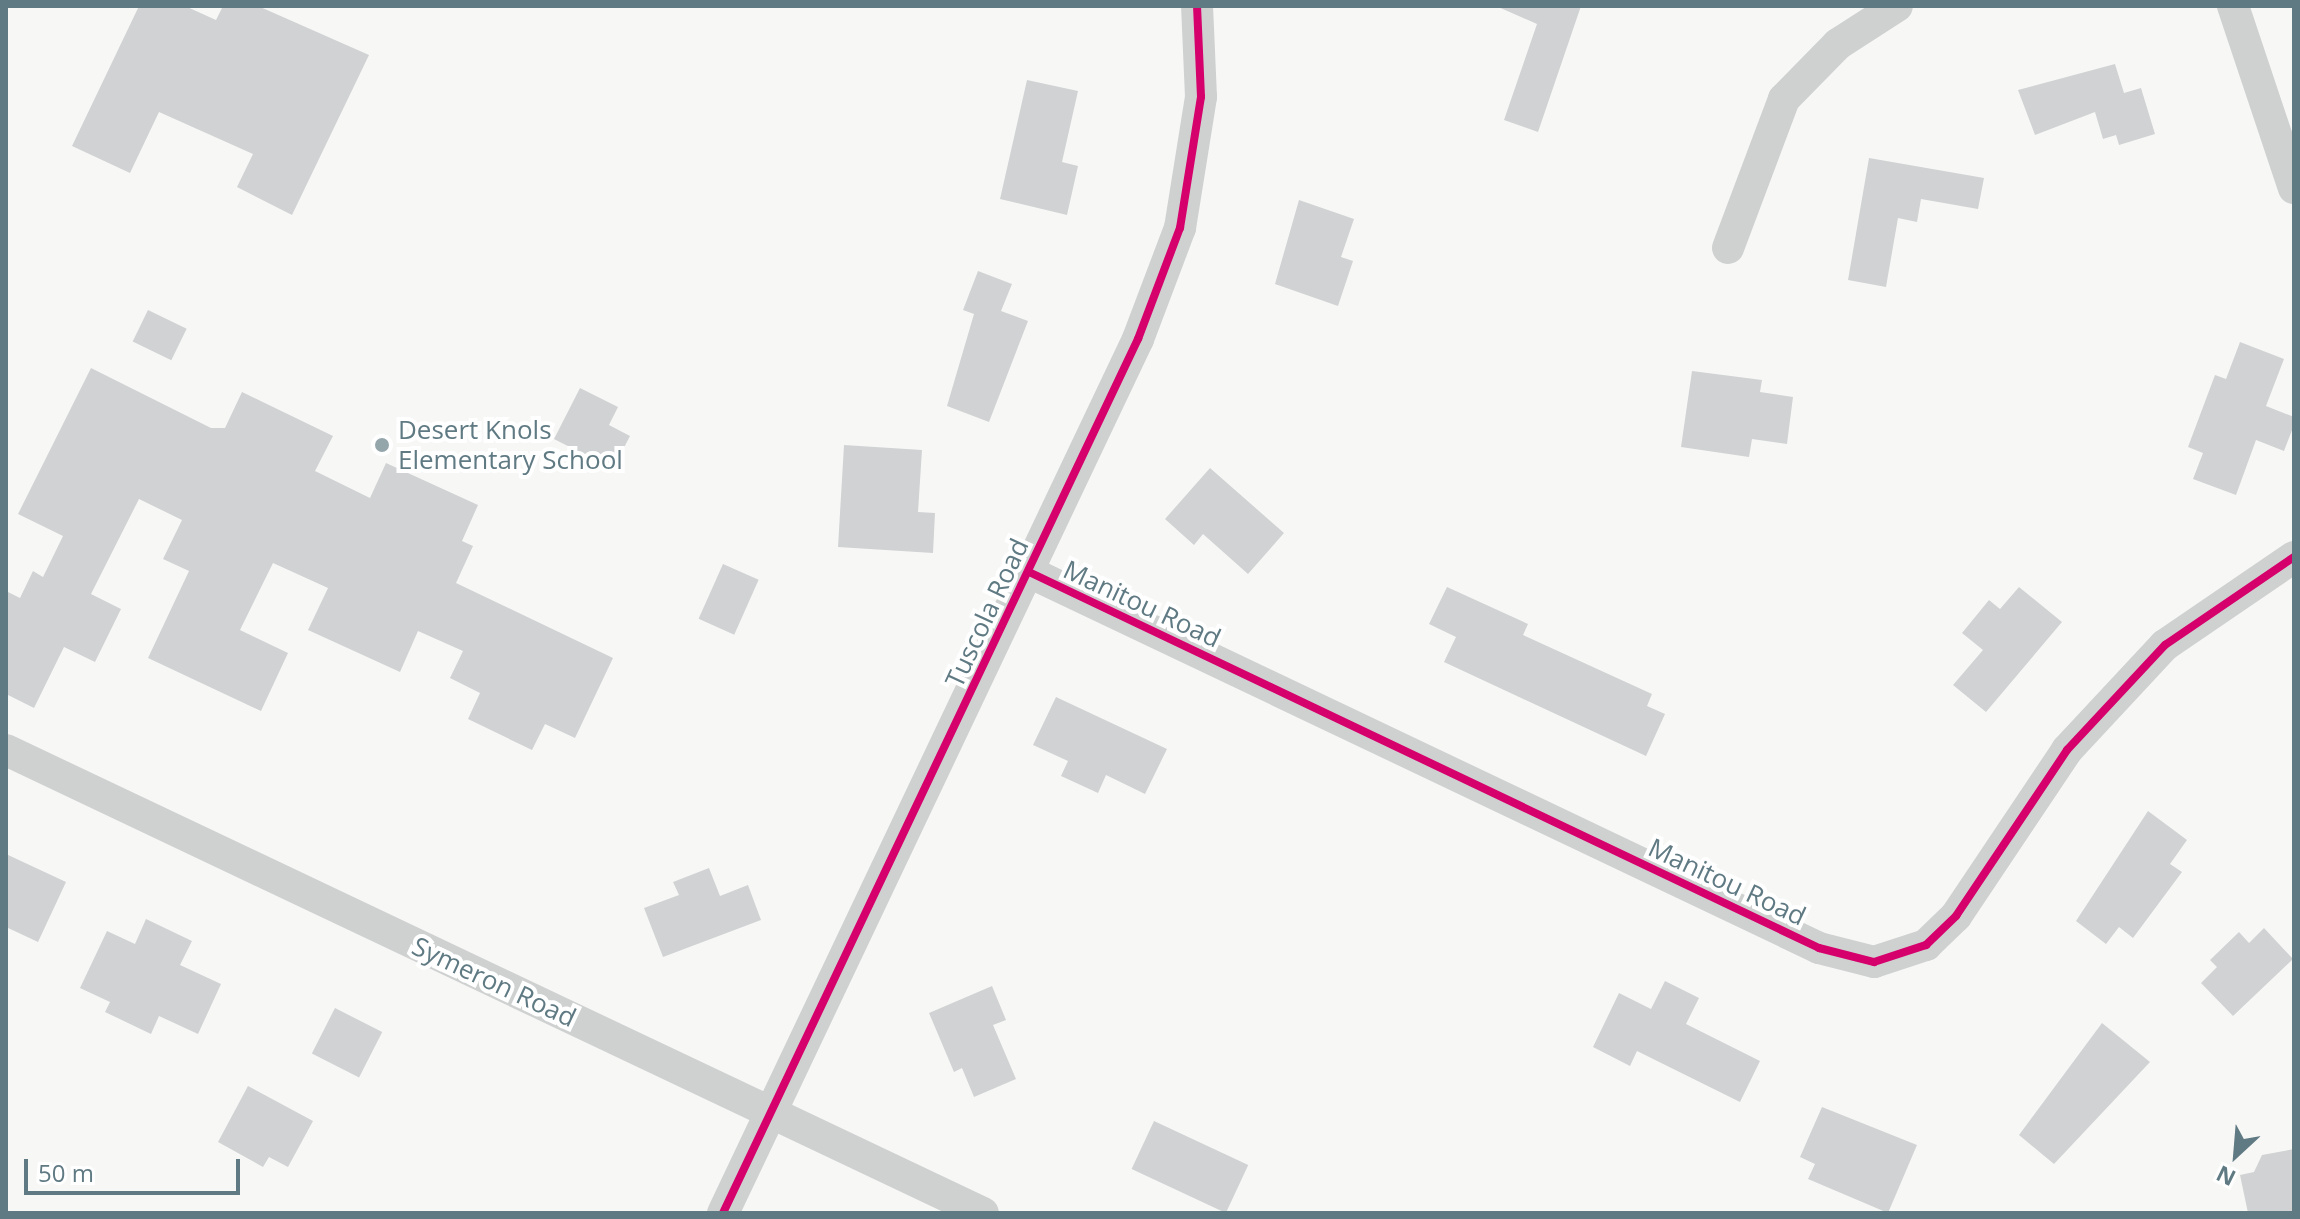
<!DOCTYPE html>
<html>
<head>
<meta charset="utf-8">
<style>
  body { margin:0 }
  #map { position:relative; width:2300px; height:1219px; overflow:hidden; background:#f7f7f6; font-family:"Open Sans",sans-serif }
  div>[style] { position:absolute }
  .building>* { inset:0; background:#d0d2d3; transform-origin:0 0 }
  .minor>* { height:32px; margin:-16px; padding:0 16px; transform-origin:16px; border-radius:16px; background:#cfd1d1 }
  .cycleway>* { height:8px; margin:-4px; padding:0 4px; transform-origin:4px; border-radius:4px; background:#d6006c }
  .dots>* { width:22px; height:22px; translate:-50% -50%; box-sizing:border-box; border:4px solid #fff; border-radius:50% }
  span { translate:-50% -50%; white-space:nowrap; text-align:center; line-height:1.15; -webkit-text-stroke:8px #fff; paint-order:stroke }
  .poi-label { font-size:26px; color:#607a83 }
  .left { translate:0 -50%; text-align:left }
  .street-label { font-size:26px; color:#607a83 }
  .frame { position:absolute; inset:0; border:8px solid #607a83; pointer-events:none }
  .north { position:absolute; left:2196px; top:1115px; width:80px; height:80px; -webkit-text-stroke:6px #fff; paint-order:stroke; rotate:206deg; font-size:22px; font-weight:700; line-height:32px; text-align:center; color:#607a83 }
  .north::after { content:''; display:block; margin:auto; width:28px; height:36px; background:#607a83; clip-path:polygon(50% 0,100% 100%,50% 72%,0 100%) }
  .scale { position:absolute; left:24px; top:1159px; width:216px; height:36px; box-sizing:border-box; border:4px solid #607a83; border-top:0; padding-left:10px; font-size:24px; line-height:28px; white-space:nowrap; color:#607a83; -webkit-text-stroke:6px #fff; paint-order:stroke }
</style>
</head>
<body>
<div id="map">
  <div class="building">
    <i style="clip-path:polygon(139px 6px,185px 6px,216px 20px,223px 6px,258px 6px,369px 55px,292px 215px,237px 187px,253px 154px,159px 112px,130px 173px,72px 146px)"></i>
    <i style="clip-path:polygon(1496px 6px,1581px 6px,1538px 132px,1504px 120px,1537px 24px)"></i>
    <i style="clip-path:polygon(2115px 64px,2124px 93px,2141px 88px,2155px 134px,2119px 145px,2116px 135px,2103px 139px,2095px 112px,2035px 135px,2018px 90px)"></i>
    <i style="clip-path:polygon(1027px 80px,1078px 91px,1062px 162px,1078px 166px,1067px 215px,1000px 199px)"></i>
    <i style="clip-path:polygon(1869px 158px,1984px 178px,1978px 209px,1921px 199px,1917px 222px,1898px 218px,1886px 287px,1848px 280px)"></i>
    <i style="clip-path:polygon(1299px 200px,1354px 219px,1341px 257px,1353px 261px,1338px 306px,1275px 284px)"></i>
    <i style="clip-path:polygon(978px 271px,1012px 284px,1001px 311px,1028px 321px,989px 422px,947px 406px,974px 314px,963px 310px)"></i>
    <i style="left:148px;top:310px;width:43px;height:35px;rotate:26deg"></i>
    <i style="clip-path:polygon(2240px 342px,2284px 359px,2266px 406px,2294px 417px,2294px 425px,2284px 451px,2256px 440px,2236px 495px,2193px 479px,2203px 453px,2188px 447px,2215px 375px,2226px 379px)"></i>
    <i style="clip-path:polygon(91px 368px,211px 428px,225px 428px,242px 392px,333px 436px,315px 471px,370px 498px,386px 463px,478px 505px,462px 541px,473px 546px,456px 583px,613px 658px,575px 738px,545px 724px,532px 750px,468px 719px,480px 693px,450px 678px,463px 651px,418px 631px,400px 672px,308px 630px,328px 588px,273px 563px,240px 630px,288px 653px,261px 711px,148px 658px,189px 571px,163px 559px,182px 520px,139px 499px,91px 594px,121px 609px,95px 662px,64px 647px,34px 708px,6px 694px,6px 591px,20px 598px,33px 571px,43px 577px,63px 536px,18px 514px)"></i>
    <i style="clip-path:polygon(1692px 371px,1762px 380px,1760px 392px,1793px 397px,1787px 444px,1752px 439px,1749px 457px,1681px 447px)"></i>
    <i style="clip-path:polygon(580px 388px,618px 407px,609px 425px,630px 436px,613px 469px,554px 439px)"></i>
    <i style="clip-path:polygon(844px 445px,922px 450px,918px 512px,935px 513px,933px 553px,838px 547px)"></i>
    <i style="clip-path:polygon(1210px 468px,1284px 533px,1248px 574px,1203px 534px,1194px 545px,1165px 519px)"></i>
    <i style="left:723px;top:564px;width:39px;height:60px;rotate:24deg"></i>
    <i style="clip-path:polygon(1447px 587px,1528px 624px,1523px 635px,1652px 694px,1647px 706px,1665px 714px,1646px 756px,1444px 662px,1456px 637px,1429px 624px)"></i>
    <i style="clip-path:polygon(2019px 587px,2062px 622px,1986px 712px,1953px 685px,1983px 650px,1962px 633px,1989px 600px,2000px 609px)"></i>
    <i style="clip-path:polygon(1056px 697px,1167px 749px,1145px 794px,1106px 775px,1098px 793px,1061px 776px,1068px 761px,1033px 745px)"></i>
    <i style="clip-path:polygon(2148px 811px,2187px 840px,2170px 864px,2182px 872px,2133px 938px,2119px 927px,2106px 944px,2076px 921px)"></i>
    <i style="clip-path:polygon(6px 854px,66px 882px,38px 942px,6px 927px)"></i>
    <i style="clip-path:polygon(709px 868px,720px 896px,748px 885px,761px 920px,663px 957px,644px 908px,679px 895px,673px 882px)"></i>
    <i style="clip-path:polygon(146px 919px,192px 941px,180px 965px,221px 984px,198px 1034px,159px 1016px,151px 1034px,105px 1012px,110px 1002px,80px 988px,107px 931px,135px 944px)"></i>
    <i style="clip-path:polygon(2264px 928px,2293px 959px,2233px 1016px,2201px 983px,2217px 967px,2210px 960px,2239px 932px,2249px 943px)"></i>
    <i style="clip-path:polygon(1665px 981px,1699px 998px,1686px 1024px,1760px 1061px,1740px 1102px,1637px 1051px,1630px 1066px,1593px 1047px,1619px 993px,1651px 1009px)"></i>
    <i style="clip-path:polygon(992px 986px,1006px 1020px,993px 1025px,1016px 1079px,974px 1097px,962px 1068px,954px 1072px,929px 1013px)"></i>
    <i style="left:335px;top:1008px;width:53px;height:51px;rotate:27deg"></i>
    <i style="clip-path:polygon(2102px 1023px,2150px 1062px,2054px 1164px,2019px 1135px)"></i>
    <i style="clip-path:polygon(248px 1086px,313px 1121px,288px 1167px,269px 1157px,263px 1167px,218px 1142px)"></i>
    <i style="clip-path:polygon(1822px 1107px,1917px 1145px,1888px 1213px,1808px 1179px,1815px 1164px,1800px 1157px)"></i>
    <i style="left:1154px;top:1121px;width:104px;height:53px;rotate:25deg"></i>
    <i style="clip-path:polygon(2294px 1149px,2294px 1213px,2248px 1213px,2240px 1175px,2254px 1172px,2262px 1155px)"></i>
  </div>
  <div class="minor">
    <i style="left:2233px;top:6px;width:192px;rotate:71.5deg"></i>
    <i style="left:1728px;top:248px;width:159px;rotate:-69.4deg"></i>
    <i style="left:1784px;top:99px;width:77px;rotate:-45.5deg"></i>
    <i style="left:1838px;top:44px;width:70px;rotate:-32.8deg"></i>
    <i style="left:1029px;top:572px;width:875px;rotate:25.45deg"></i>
    <i style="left:1819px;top:948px;width:57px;rotate:14.3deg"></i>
    <i style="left:1874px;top:962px;width:55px;rotate:-18.1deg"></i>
    <i style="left:1926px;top:945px;width:42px;rotate:-44deg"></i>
    <i style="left:1956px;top:916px;width:200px;rotate:-56.2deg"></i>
    <i style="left:2067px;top:750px;width:144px;rotate:-47deg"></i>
    <i style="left:2165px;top:645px;width:156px;rotate:-34.3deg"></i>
    <i style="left:6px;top:750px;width:1081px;rotate:25.36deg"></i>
    <i style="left:723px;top:1213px;width:968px;rotate:-64.6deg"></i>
    <i style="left:1138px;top:339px;width:119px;rotate:-69.3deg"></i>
    <i style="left:1180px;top:228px;width:133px;rotate:-80.9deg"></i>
    <i style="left:1201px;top:97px;width:91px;rotate:-92.5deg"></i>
  </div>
  <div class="cycleway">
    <i style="left:1029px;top:572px;width:875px;rotate:25.45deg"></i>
    <i style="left:1819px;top:948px;width:57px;rotate:14.3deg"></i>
    <i style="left:1874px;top:962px;width:55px;rotate:-18.1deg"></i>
    <i style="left:1926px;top:945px;width:42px;rotate:-44deg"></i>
    <i style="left:1956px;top:916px;width:200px;rotate:-56.2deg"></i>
    <i style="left:2067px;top:750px;width:144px;rotate:-47deg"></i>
    <i style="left:2165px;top:645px;width:156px;rotate:-34.3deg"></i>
    <i style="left:723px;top:1213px;width:968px;rotate:-64.6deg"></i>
    <i style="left:1138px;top:339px;width:119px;rotate:-69.3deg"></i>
    <i style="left:1180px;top:228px;width:133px;rotate:-80.9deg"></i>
    <i style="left:1201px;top:97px;width:91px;rotate:-92.5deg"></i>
  </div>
  <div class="dots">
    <i style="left:382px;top:445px;background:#95a6ab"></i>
  </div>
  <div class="poi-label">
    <span class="left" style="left:398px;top:445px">Desert Knols<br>Elementary School</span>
  </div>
  <div class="street-label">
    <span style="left:1142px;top:604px;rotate:25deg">Manitou Road</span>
    <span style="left:987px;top:613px;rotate:-65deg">Tuscola Road</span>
    <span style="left:1727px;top:882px;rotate:25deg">Manitou Road</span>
    <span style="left:494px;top:982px;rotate:25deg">Symeron Road</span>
  </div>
  <div class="frame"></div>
  <div class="north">N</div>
  <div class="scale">50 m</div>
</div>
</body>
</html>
